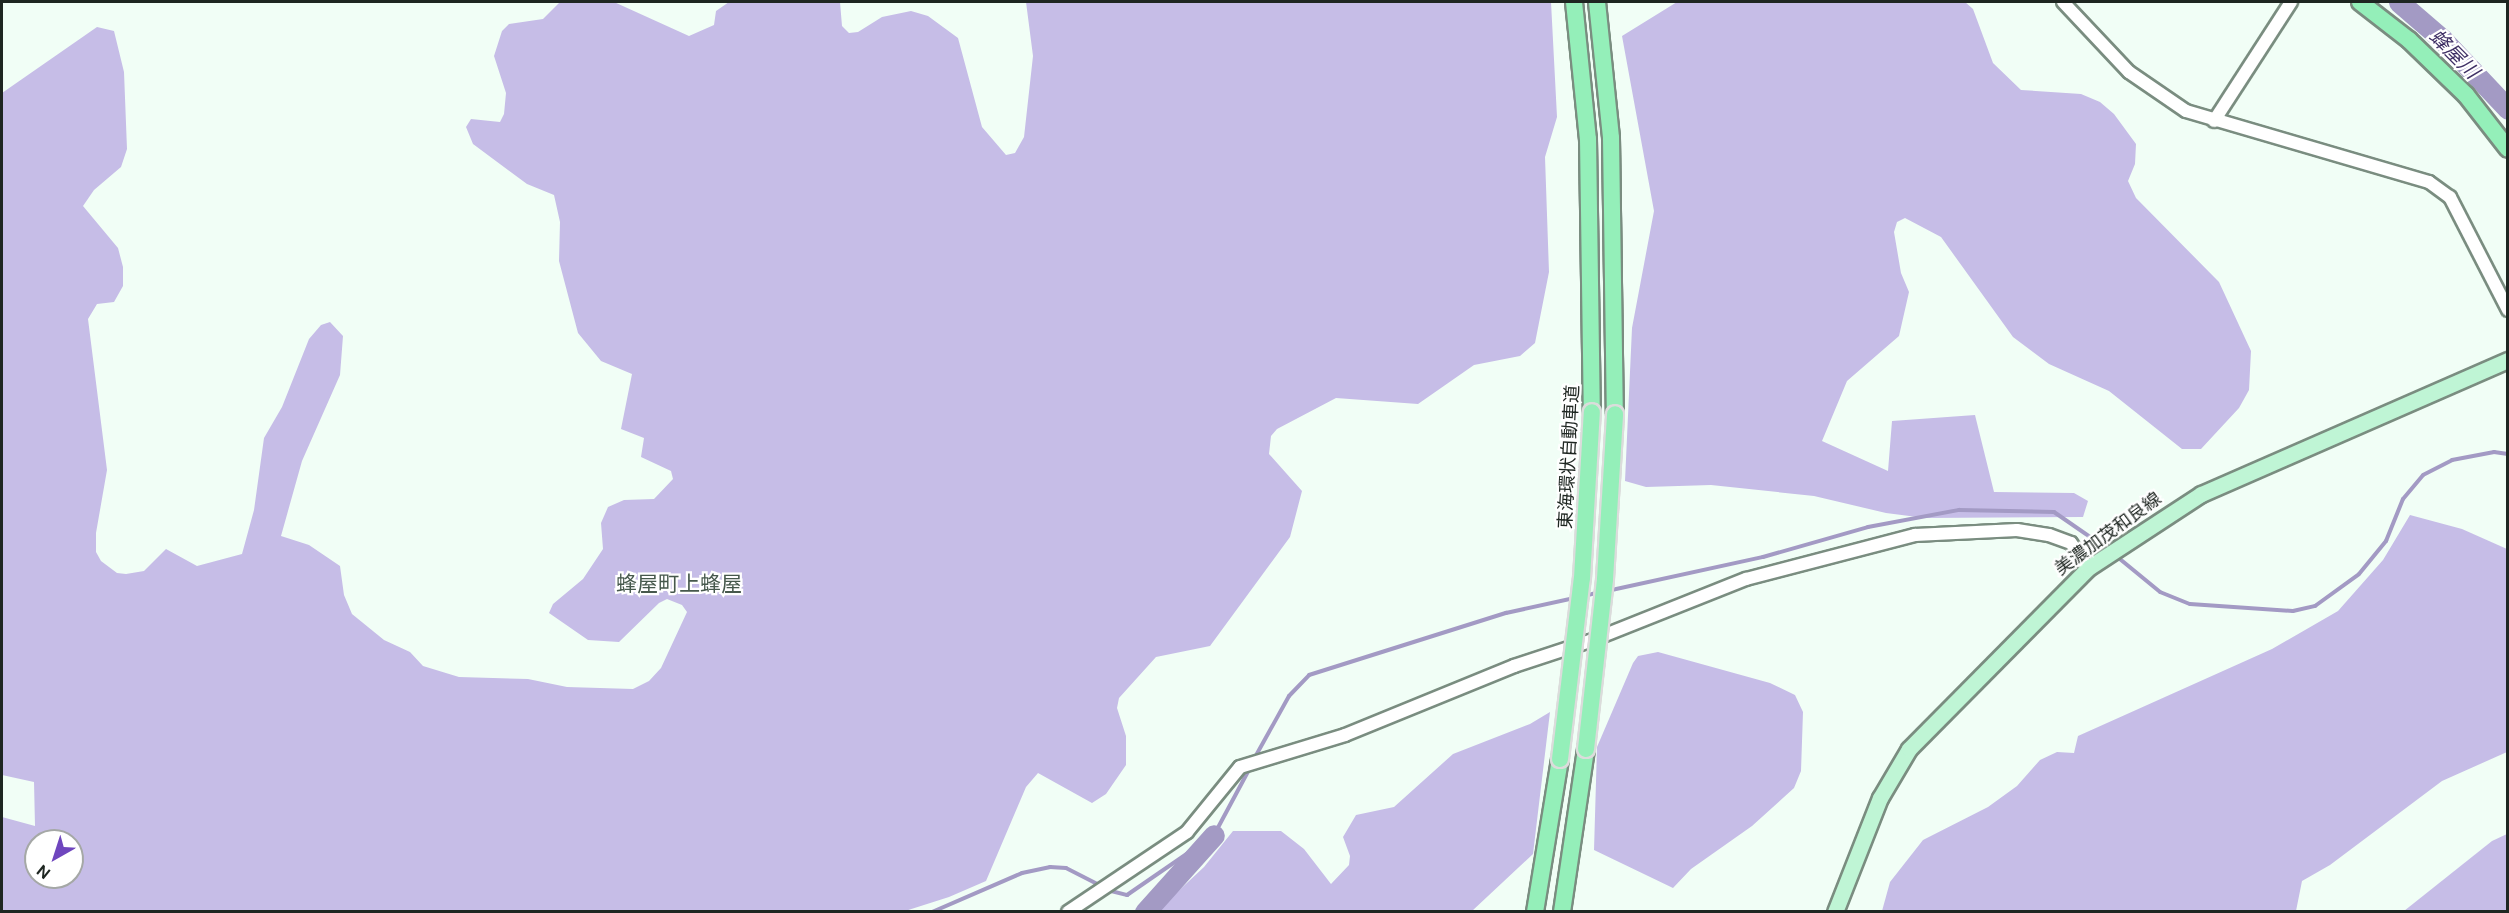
<!DOCTYPE html>
<html>
<head>
<meta charset="utf-8">
<style>
  body { margin:0 }
  #map { position:relative; width:2509px; height:913px; overflow:hidden; background:#f1fef6; font-family:"DM Sans","Noto Sans JP",sans-serif }
  div>[style] { position:absolute }
  .forest>* { inset:0; background:#c6bde7 }
  .stream>* { height:4px; margin:-2px; padding:0 2px; transform-origin:2px; border-radius:2px; background:#a39ac4 }
  .river>* { height:21px; margin:-10.5px; padding:0 10.5px; transform-origin:10.5px; border-radius:10.5px; background:#a39ac4 }
  .roads { filter:drop-shadow(2px 0 #7a8d80) drop-shadow(-2px 0 #7a8d80) drop-shadow(0 2px #7a8d80) drop-shadow(0 -2px #7a8d80) }
  .minor>* { height:12px; margin:-6px; padding:0 6px; transform-origin:6px; border-radius:6px; background:#fff }
  .major>* { height:15px; margin:-7.5px; padding:0 7.5px; transform-origin:7.5px; border-radius:7.5px; background:#bff5d5 }
  .highway>* { height:16px; margin:-8px; padding:0 8px; transform-origin:8px; border-radius:8px; background:#94efb9 }
  .bridges { filter:drop-shadow(2px 0 #dbdcdb) drop-shadow(-2px 0 #dbdcdb) drop-shadow(0 2px #dbdcdb) drop-shadow(0 -2px #dbdcdb) }
  .highway-bridge>* { height:16px; margin:-8px; padding:0 8px; transform-origin:8px; border-radius:8px; background:#94efb9 }
  span { translate:-50% -50%; white-space:nowrap; text-align:center; line-height:1.15; -webkit-text-stroke:4.5px #fff; paint-order:stroke }
  .street-label { font-size:18px; color:#1e2621 }
  .water-label { font-size:20px; color:#403166; font-style:italic }
  .quarter-label { font-size:21px; color:#46584c }
  .frame { position:absolute; inset:0; border:3px solid #1e2621; pointer-events:none }
  .north { position:absolute; left:24px; top:829px; width:60px; height:60px; box-sizing:border-box; background:#fff; border:2px solid #a5a8a6; border-radius:50%; rotate:219deg; font-size:16px; font-weight:700; line-height:24px; text-align:center; color:#1e2621 }
  .north::after { content:''; display:block; margin:auto; width:21px; height:27px; background:#6f46be; clip-path:polygon(50% 0,100% 100%,50% 72%,0 100%) }
</style>
</head>
<body>
<div id="map">
  <div class="forest">
    <i style="clip-path:polygon(evenodd,560px 2px,614px 2px,689px 36px,714px 25px,716px 11px,729px 2px,840px 2px,842px 26px,849px 33px,858px 32px,882px 17px,911px 11px,928px 16px,958px 38px,982px 127px,1006px 155px,1015px 153px,1024px 137px,1033px 56px,1026px 2px,1551px 2px,1557px 117px,1545px 157px,1549px 272px,1535px 343px,1520px 356px,1474px 365px,1418px 404px,1336px 398px,1277px 429px,1271px 436px,1269px 454px,1302px 491px,1290px 537px,1210px 646px,1156px 657px,1119px 698px,1117px 708px,1126px 736px,1126px 765px,1106px 794px,1092px 803px,1038px 773px,1026px 787px,986px 881px,949px 897px,902px 912px,2px 911px,2px 817px,35px 826px,34px 782px,2px 775px,2px 93px,97px 27px,114px 31px,124px 72px,127px 149px,121px 167px,94px 190px,83px 206px,118px 248px,123px 267px,123px 286px,114px 302px,97px 304px,88px 319px,107px 470px,96px 533px,96px 552px,101px 561px,117px 573px,126px 574px,144px 571px,166px 549px,197px 566px,242px 554px,254px 510px,264px 438px,282px 407px,309px 339px,321px 325px,330px 322px,343px 336px,340px 375px,302px 461px,281px 536px,309px 545px,340px 566px,344px 595px,352px 614px,384px 640px,410px 652px,423px 666px,459px 677px,528px 679px,567px 687px,633px 689px,649px 681px,661px 668px,687px 612px,682px 605px,667px 599px,659px 603px,619px 642px,588px 640px,549px 613px,553px 604px,583px 579px,603px 549px,601px 523px,608px 507px,624px 500px,654px 499px,673px 479px,671px 471px,641px 457px,644px 438px,621px 429px,632px 374px,601px 361px,578px 333px,559px 261px,560px 222px,554px 195px,527px 184px,473px 144px,466px 127px,471px 119px,500px 122px,504px 114px,506px 93px,494px 56px,502px 31px,509px 24px,543px 19px,560px 2px,36px 841px,72px 841px,72px 877px,36px 877px,36px 841px)"></i>
    <i style="clip-path:polygon(1677px 2px,1965px 2px,1973px 9px,1993px 63px,2021px 90px,2081px 94px,2100px 102px,2114px 114px,2136px 144px,2135px 164px,2128px 181px,2136px 198px,2219px 282px,2251px 351px,2249px 390px,2239px 408px,2201px 449px,2182px 449px,2109px 391px,2049px 364px,2013px 337px,1941px 237px,1905px 218px,1897px 222px,1894px 232px,1901px 273px,1909px 292px,1899px 336px,1847px 381px,1822px 441px,1888px 471px,1892px 421px,1975px 415px,1994px 492px,2074px 493px,2088px 501px,2083px 517px,1925px 518px,1886px 513px,1814px 496px,1711px 485px,1646px 487px,1625px 481px,1632px 328px,1654px 211px,1622px 36px)"></i>
    <i style="clip-path:polygon(2410px 515px,2462px 529px,2507px 549px,2507px 752px,2442px 781px,2330px 865px,2302px 881px,2296px 911px,1882px 911px,1890px 882px,1923px 840px,1988px 807px,2017px 786px,2040px 760px,2057px 752px,2074px 753px,2078px 736px,2272px 649px,2338px 611px,2383px 560px)"></i>
    <i style="clip-path:polygon(1658px 652px,1770px 683px,1795px 695px,1803px 712px,1801px 771px,1794px 788px,1752px 826px,1691px 869px,1673px 888px,1594px 850px,1597px 747px,1633px 663px,1638px 656px)"></i>
    <i style="clip-path:polygon(1550px 712px,1533px 854px,1472px 911px,1157px 911px,1204px 867px,1233px 831px,1281px 831px,1304px 849px,1331px 884px,1349px 865px,1350px 856px,1343px 837px,1356px 815px,1394px 807px,1453px 754px,1530px 724px)"></i>
    <i style="clip-path:polygon(2507px 834px,2507px 911px,2404px 911px,2492px 841px)"></i>
  </div>
  <div class="stream">
    <i style="left:2115px;top:555px;width:58px;rotate:39.4deg"></i>
    <i style="left:2160px;top:592px;width:32px;rotate:22deg"></i>
    <i style="left:2190px;top:604px;width:103px;rotate:3.9deg"></i>
    <i style="left:2293px;top:611px;width:23px;rotate:-13deg"></i>
    <i style="left:2315px;top:606px;width:54px;rotate:-36deg"></i>
    <i style="left:2359px;top:574px;width:43px;rotate:-50.7deg"></i>
    <i style="left:2386px;top:541px;width:45px;rotate:-68deg"></i>
    <i style="left:2403px;top:499px;width:31px;rotate:-50deg"></i>
    <i style="left:2423px;top:475px;width:33px;rotate:-27deg"></i>
    <i style="left:2452px;top:460px;width:43px;rotate:-10.8deg"></i>
    <i style="left:2494px;top:452px;width:14px;rotate:8deg"></i>
    <i style="left:1607px;top:591px;width:160px;rotate:-12.3deg"></i>
    <i style="left:1763px;top:557px;width:109px;rotate:-15.9deg"></i>
    <i style="left:1868px;top:527px;width:93px;rotate:-10.6deg"></i>
    <i style="left:1959px;top:510px;width:95px;rotate:1.2deg"></i>
    <i style="left:2054px;top:512px;width:67px;rotate:34.6deg"></i>
    <i style="left:1584px;top:596px;width:16px;rotate:-14deg"></i>
    <i style="left:1254px;top:759px;width:72px;rotate:-60.9deg"></i>
    <i style="left:1289px;top:696px;width:29px;rotate:-46deg"></i>
    <i style="left:1309px;top:675px;width:207px;rotate:-17.5deg"></i>
    <i style="left:1506px;top:613px;width:70px;rotate:-12.4deg"></i>
    <i style="left:1107px;top:890px;width:21px;rotate:14deg"></i>
    <i style="left:1127px;top:895px;width:106px;rotate:-34.6deg"></i>
    <i style="left:1214px;top:835px;width:76px;rotate:-61.8deg"></i>
    <i style="left:932px;top:912px;width:98px;rotate:-23.4deg"></i>
    <i style="left:1022px;top:873px;width:29px;rotate:-12deg"></i>
    <i style="left:1050px;top:867px;width:16px;rotate:4deg"></i>
    <i style="left:1066px;top:868px;width:39px;rotate:27deg"></i>
  </div>
  <div class="river">
    <i style="left:2399px;top:2px;width:57px;rotate:40.7deg"></i>
    <i style="left:2442px;top:39px;width:96px;rotate:46.7deg"></i>
    <i style="left:1145px;top:912px;width:103px;rotate:-48.1deg"></i>
  </div>
  <div class="roads">
    <div class="minor">
      <i style="left:2063px;top:2px;width:96px;rotate:46.7deg"></i>
      <i style="left:2129px;top:72px;width:69px;rotate:34.4deg"></i>
      <i style="left:2186px;top:111px;width:253px;rotate:16.3deg"></i>
      <i style="left:2429px;top:182px;width:26px;rotate:36deg"></i>
      <i style="left:2450px;top:197px;width:127px;rotate:62.8deg"></i>
      <i style="left:2214px;top:121px;width:142px;rotate:-57.1deg"></i>
      <i style="left:1068px;top:912px;width:143px;rotate:-33.9deg"></i>
      <i style="left:1187px;top:832px;width:84px;rotate:-50.8deg"></i>
      <i style="left:1240px;top:767px;width:110px;rotate:-16.9deg"></i>
      <i style="left:1345px;top:735px;width:183px;rotate:-22.2deg"></i>
      <i style="left:1514px;top:666px;width:80px;rotate:-18.2deg"></i>
      <i style="left:1590px;top:641px;width:168px;rotate:-21.7deg"></i>
      <i style="left:1746px;top:579px;width:175px;rotate:-14.6deg"></i>
      <i style="left:1915px;top:535px;width:102px;rotate:-2.8deg"></i>
      <i style="left:2017px;top:530px;width:32px;rotate:9deg"></i>
      <i style="left:2049px;top:535px;width:23px;rotate:20deg"></i>
      <i style="left:2071px;top:543px;width:30px;rotate:56deg"></i>
    </div>
    <div class="major">
      <i style="left:1835px;top:912px;width:123px;rotate:-68.5deg"></i>
      <i style="left:1880px;top:798px;width:57px;rotate:-59.4deg"></i>
      <i style="left:1909px;top:749px;width:255px;rotate:-45.3deg"></i>
      <i style="left:2088px;top:568px;width:135px;rotate:-33.2deg"></i>
      <i style="left:2201px;top:494px;width:335px;rotate:-23.6deg"></i>
    </div>
    <div class="highway">
      <i style="left:1574px;top:2px;width:138px;rotate:84.2deg"></i>
      <i style="left:1588px;top:139px;width:273px;rotate:89.2deg"></i>
      <i style="left:1597px;top:2px;width:137px;rotate:84.1deg"></i>
      <i style="left:1611px;top:138px;width:276px;rotate:89.2deg"></i>
      <i style="left:2360px;top:2px;width:62px;rotate:37.8deg"></i>
      <i style="left:2409px;top:40px;width:79px;rotate:44deg"></i>
      <i style="left:2466px;top:95px;width:68px;rotate:52.1deg"></i>
      <i style="left:1535px;top:912px;width:155px;rotate:-80.7deg"></i>
      <i style="left:1562px;top:912px;width:165px;rotate:-81.6deg"></i>
    </div>
  </div>
  <div class="bridges">
    <div class="highway-bridge">
      <i style="left:1586px;top:749px;width:171px;rotate:-83.6deg"></i>
      <i style="left:1605px;top:579px;width:165px;rotate:-86.5deg"></i>
      <i style="left:1560px;top:759px;width:182px;rotate:-83.1deg"></i>
      <i style="left:1582px;top:578px;width:166px;rotate:-86.6deg"></i>
    </div>
  </div>
  <div class="street-label">
    <span style="left:1569px;top:457px;rotate:-87deg">東海環状自動車道</span>
    <span style="left:2108px;top:534px;rotate:-36deg">美濃加茂和良線</span>
  </div>
  <div class="water-label">
    <span style="left:2454px;top:54px;rotate:45deg">蜂屋川</span>
  </div>
  <div class="quarter-label">
    <span style="left:679px;top:584px">蜂屋町上蜂屋</span>
  </div>
  <div class="frame"></div>
  <div class="north">N</div>
</div>
</body>
</html>
